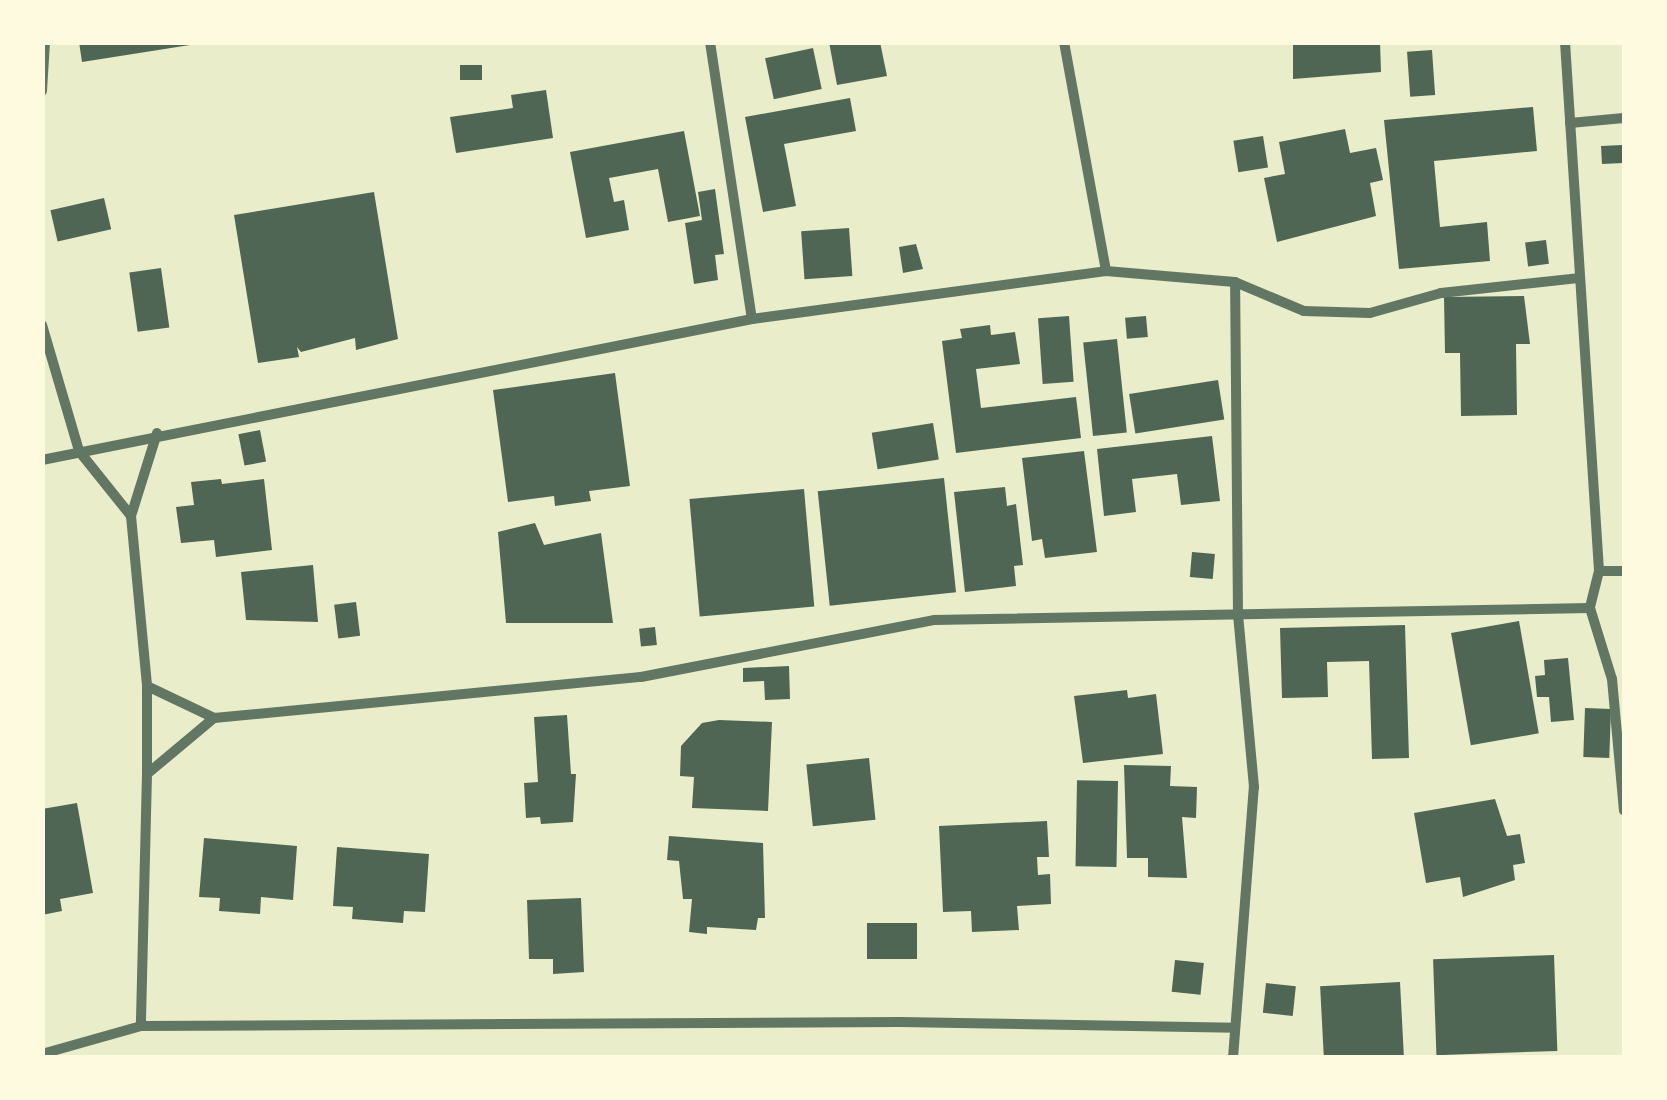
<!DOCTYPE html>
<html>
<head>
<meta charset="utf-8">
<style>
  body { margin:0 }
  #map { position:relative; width:1667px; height:1100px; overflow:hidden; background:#e9edc9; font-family:Georgia,serif }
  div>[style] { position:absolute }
  .building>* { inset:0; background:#4f6655; transform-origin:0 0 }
  .minor>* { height:10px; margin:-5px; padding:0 5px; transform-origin:5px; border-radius:5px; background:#617663 }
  span { translate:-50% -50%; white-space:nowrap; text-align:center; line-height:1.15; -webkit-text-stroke:9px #fefae0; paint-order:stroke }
  .frame { position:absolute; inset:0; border:45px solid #fefae0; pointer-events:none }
</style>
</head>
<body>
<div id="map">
  <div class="building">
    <i style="clip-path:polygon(79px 42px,190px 42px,190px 45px,82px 62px)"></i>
    <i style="clip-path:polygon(829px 42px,880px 42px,887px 76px,837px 85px)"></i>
    <i style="clip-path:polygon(1293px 42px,1380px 42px,1381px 72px,1293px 79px)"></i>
    <i style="left:813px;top:48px;width:42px;height:49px;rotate:78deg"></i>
    <i style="left:1432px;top:50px;width:45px;height:25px;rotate:86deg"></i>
    <i style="left:482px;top:65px;width:15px;height:22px;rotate:90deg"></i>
    <i style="clip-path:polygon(546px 90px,553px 138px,456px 153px,450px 117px,513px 108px,511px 95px)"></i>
    <i style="clip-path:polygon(850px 98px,856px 131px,784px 144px,796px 206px,763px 212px,745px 117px)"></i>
    <i style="clip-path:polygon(1533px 107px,1537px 151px,1434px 161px,1440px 227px,1487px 222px,1490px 261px,1399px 269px,1384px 120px)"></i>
    <i style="clip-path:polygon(1345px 129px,1350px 153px,1376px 148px,1383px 180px,1370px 183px,1376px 216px,1277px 242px,1264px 178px,1285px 174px,1279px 142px)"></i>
    <i style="clip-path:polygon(684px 131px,700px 216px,668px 222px,658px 169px,609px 178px,614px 202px,624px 200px,629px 230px,586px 238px,570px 152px)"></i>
    <i style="left:1263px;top:136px;width:32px;height:30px;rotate:81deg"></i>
    <i style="left:1622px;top:145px;width:18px;height:21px;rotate:87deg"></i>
    <i style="clip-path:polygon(715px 189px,724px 254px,715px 255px,718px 280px,694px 284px,685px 223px,702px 220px,698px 192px)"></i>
    <i style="clip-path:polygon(374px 192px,398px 339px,356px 350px,355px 338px,301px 352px,297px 347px,299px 357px,258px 363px,234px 215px)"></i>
    <i style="left:104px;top:198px;width:32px;height:55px;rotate:77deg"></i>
    <i style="left:849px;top:228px;width:48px;height:48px;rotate:86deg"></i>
    <i style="left:1546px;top:240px;width:24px;height:21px;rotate:83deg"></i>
    <i style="clip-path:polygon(916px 244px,923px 269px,903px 273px,899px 247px)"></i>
    <i style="left:161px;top:268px;width:60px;height:32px;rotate:82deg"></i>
    <i style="clip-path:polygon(1524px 296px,1530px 344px,1516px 344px,1517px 415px,1461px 416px,1460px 353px,1445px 353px,1444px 297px)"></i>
    <i style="left:1069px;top:316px;width:66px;height:31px;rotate:86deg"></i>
    <i style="left:1146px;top:316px;width:21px;height:21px;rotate:85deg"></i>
    <i style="clip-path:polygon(990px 325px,991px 335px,1015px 332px,1020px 364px,976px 369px,981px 408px,1076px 397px,1081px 438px,956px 453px,942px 341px,962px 338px,960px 329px)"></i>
    <i style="left:1117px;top:339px;width:94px;height:34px;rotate:84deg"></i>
    <i style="clip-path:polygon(615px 373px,630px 486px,589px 491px,591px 501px,555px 506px,554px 496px,508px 502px,493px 390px)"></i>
    <i style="left:1218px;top:380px;width:40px;height:90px;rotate:81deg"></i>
    <i style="left:933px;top:423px;width:37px;height:62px;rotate:81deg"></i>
    <i style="left:260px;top:430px;width:32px;height:22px;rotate:79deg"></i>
    <i style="clip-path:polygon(1212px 436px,1220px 501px,1181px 505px,1177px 474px,1132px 479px,1136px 512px,1104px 516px,1097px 449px)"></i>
    <i style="clip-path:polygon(1084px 451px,1097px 552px,1045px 558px,1042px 539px,1032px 541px,1022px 458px)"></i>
    <i style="left:944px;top:478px;width:115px;height:127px;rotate:84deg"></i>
    <i style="clip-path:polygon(221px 479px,222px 484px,264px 479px,272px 550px,216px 557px,214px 540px,181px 543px,176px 507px,194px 505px,191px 482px)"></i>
    <i style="clip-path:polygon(1005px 487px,1007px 506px,1016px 504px,1023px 565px,1014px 566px,1016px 586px,965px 592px,954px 492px)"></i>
    <i style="left:804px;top:489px;width:118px;height:115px;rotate:85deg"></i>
    <i style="clip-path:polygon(535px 523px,544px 545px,601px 533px,613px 623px,506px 623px,498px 532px)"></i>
    <i style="left:1192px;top:552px;width:23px;height:25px;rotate:5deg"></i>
    <i style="clip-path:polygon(313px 565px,318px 622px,246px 620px,241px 572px)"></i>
    <i style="left:356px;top:602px;width:34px;height:22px;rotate:83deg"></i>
    <i style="left:1519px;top:621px;width:114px;height:69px;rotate:80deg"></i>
    <i style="clip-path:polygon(1405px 625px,1409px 758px,1372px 759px,1369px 661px,1327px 662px,1328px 697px,1282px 698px,1280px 628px)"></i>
    <i style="left:655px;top:627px;width:18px;height:16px;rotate:84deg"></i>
    <i style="clip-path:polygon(1568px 658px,1574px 720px,1551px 722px,1549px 697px,1537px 697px,1535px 676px,1545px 675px,1544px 660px)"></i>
    <i style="clip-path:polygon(789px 666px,790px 699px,765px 700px,764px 681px,743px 682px,743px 668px)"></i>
    <i style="clip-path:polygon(1127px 690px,1128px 698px,1156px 694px,1163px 754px,1083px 763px,1074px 696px)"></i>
    <i style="left:1585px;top:708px;width:26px;height:49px;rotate:2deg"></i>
    <i style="clip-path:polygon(567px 715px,571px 774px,576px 774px,573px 822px,541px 824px,540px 817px,526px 818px,524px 783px,538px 782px,534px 717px)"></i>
    <i style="clip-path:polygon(719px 720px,772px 722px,768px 811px,692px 808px,694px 777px,680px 776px,681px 746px,702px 723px)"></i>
    <i style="left:869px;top:758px;width:62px;height:63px;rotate:84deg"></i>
    <i style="clip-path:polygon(1124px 765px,1171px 766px,1170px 786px,1197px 787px,1196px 818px,1182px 817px,1187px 878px,1148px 877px,1148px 858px,1127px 858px)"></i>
    <i style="left:1118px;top:781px;width:86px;height:41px;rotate:91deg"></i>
    <i style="clip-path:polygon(1495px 799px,1507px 836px,1520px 834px,1525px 863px,1513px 865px,1515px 880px,1463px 897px,1460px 877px,1426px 883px,1414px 813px)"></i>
    <i style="clip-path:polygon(77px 803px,93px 893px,60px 899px,62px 911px,42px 915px,42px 809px)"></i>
    <i style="clip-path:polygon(1047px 821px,1049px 857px,1037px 857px,1038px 875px,1050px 874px,1051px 904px,1017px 906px,1019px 930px,972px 932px,971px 911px,943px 912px,939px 826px)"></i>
    <i style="clip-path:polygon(669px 836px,763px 843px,765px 918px,758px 918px,756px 930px,707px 927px,707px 934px,689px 932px,692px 899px,683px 899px,679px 861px,667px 860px)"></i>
    <i style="clip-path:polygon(204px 838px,297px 846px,293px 900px,261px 897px,260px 914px,219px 911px,220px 898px,199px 897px)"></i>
    <i style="clip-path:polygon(337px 847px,429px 854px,425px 912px,404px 911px,403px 923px,352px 919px,353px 907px,333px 906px)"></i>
    <i style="clip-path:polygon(581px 898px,584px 972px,553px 974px,553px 959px,529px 959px,527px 900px)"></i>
    <i style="left:917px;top:923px;width:36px;height:50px;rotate:90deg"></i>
    <i style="left:1554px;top:955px;width:96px;height:121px;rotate:88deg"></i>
    <i style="left:1175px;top:960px;width:29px;height:32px;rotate:6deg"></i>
    <i style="left:1400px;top:982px;width:76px;height:80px;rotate:87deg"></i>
    <i style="left:1266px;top:983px;width:30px;height:30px;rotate:6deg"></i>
  </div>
  <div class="minor">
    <i style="left:710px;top:42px;width:280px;rotate:81.4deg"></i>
    <i style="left:1064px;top:42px;width:233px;rotate:79.6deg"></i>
    <i style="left:1565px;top:42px;width:530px;rotate:86.32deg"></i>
    <i style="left:1599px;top:571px;width:38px;rotate:104deg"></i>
    <i style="left:1590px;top:608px;width:74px;rotate:72.8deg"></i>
    <i style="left:1612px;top:679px;width:132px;rotate:84.8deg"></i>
    <i style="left:42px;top:91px;width:49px;rotate:-86.5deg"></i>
    <i style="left:1570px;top:123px;width:54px;rotate:-5.3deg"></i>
    <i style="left:42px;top:325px;width:131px;rotate:73.6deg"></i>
    <i style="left:79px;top:451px;width:83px;rotate:51.3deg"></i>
    <i style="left:131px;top:516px;width:171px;rotate:84.6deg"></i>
    <i style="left:147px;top:686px;width:88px;rotate:90deg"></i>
    <i style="left:147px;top:774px;width:252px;rotate:91.4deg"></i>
    <i style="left:141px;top:1026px;width:103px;rotate:164.2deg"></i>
    <i style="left:42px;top:460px;width:724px;rotate:-11.23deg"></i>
    <i style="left:752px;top:319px;width:357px;rotate:-7.7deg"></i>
    <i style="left:1106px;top:271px;width:129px;rotate:4.9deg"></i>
    <i style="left:1235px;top:282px;width:75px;rotate:22.8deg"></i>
    <i style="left:1304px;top:311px;width:66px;rotate:1.7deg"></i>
    <i style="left:1370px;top:313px;width:74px;rotate:-15.7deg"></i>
    <i style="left:1441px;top:293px;width:138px;rotate:-6.2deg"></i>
    <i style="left:131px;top:516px;width:87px;rotate:-72.6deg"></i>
    <i style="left:1599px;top:571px;width:25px"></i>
    <i style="left:147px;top:686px;width:74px;rotate:25.5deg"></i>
    <i style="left:147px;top:774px;width:87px;rotate:-39.9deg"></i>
    <i style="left:214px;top:718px;width:429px;rotate:-5.5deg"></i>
    <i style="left:641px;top:677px;width:298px;rotate:-11deg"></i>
    <i style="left:934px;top:620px;width:656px;rotate:-1.05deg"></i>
    <i style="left:141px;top:1026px;width:759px;rotate:-0.3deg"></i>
    <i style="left:900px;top:1022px;width:335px;rotate:1deg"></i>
    <i style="left:1233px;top:1058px;width:272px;rotate:-85.6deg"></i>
    <i style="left:1254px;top:787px;width:173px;rotate:-95.3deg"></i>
    <i style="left:1238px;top:615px;width:333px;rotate:-90.5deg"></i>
  </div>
  <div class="frame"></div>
</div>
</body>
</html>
